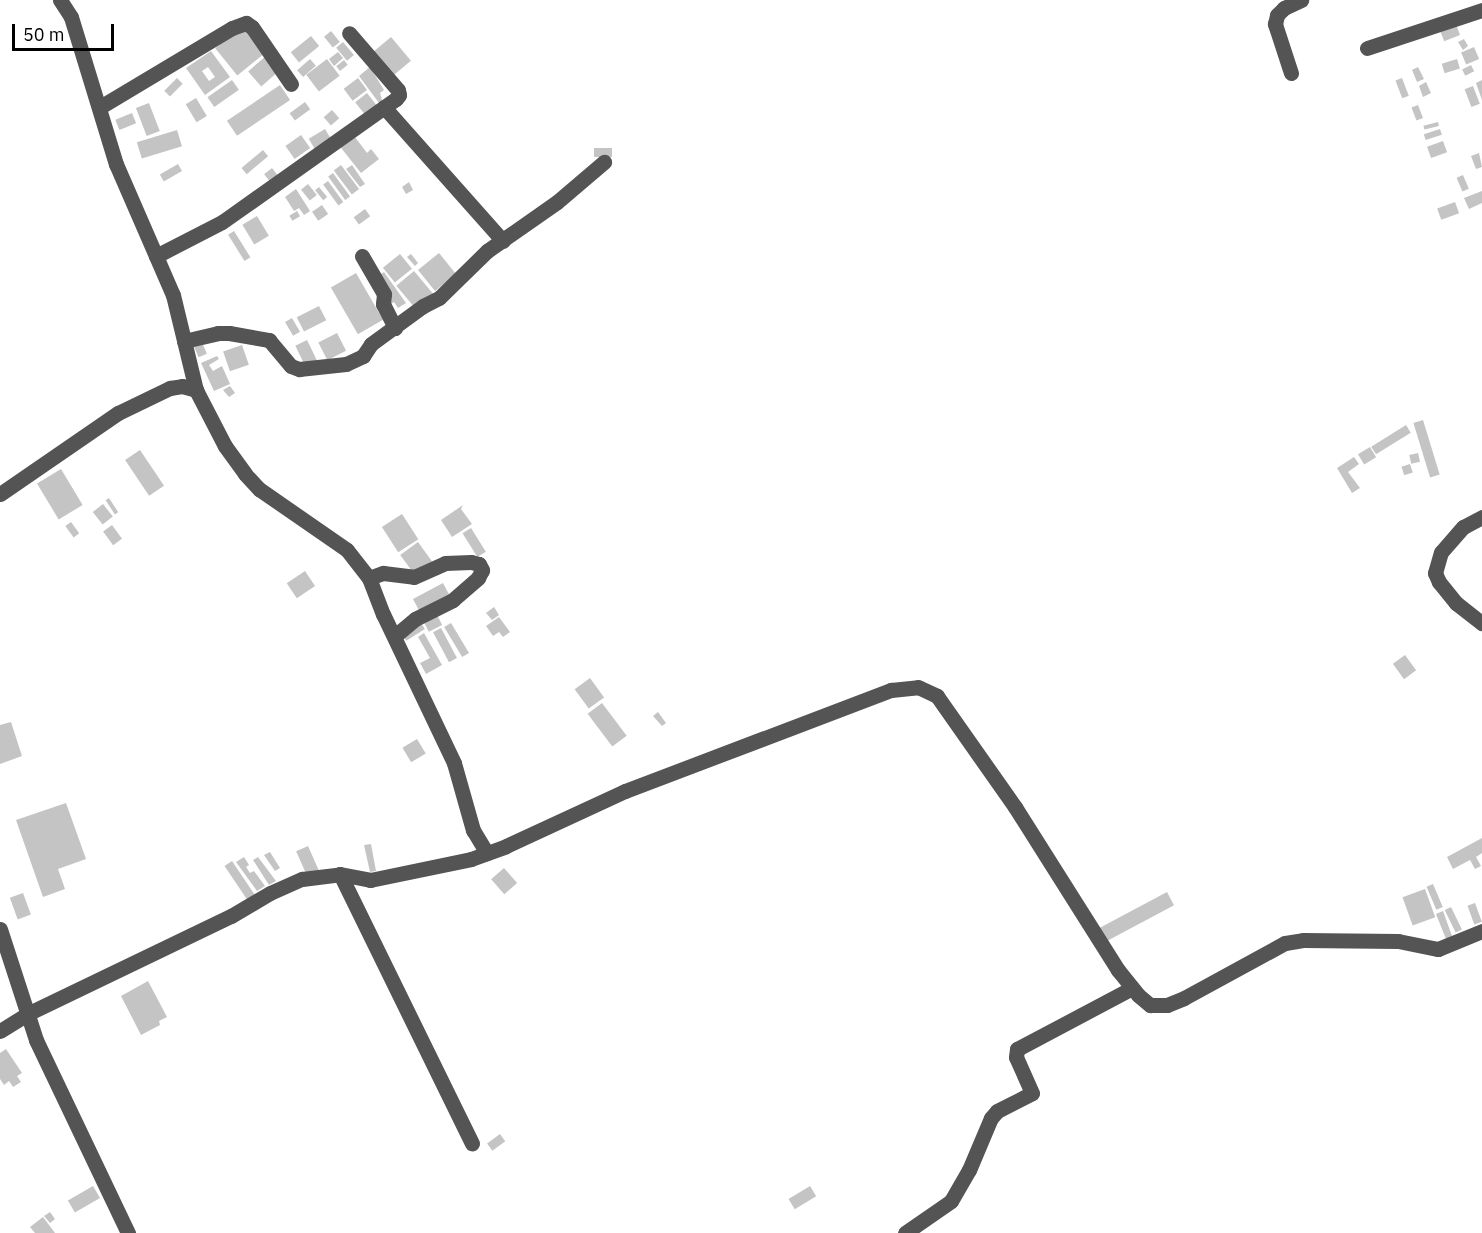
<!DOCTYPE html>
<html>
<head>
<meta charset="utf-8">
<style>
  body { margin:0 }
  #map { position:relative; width:1482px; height:1233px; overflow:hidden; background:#fff; font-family:"IBM Plex Sans",sans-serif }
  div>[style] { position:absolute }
  .building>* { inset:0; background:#c4c4c4; transform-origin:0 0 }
  .minor>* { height:15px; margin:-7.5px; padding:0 7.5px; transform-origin:7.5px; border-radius:7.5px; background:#545454 }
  span { translate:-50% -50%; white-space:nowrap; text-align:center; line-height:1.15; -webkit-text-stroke:5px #fff; paint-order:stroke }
  .scale { position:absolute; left:12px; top:24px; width:102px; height:27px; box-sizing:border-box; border:3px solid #000; border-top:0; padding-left:8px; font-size:18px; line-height:21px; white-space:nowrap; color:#000; -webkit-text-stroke:4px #fff; paint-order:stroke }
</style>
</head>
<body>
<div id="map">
  <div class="building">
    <i style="left:1455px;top:22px;width:14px;height:17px;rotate:69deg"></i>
    <i style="left:244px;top:25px;width:35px;height:37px;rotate:51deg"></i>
    <i style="left:331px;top:31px;width:14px;height:9px;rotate:51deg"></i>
    <i style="left:311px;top:36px;width:13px;height:26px;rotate:51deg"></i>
    <i style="left:391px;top:37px;width:31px;height:27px;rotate:50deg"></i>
    <i style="clip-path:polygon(1464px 39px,1468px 46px,1463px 50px,1458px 42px)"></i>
    <i style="left:343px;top:42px;width:17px;height:9px;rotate:50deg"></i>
    <i style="left:1474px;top:47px;width:13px;height:14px;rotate:67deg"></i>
    <i style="clip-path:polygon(evenodd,211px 51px,230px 77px,205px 95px,186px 68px,211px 51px,208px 67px,215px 77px,209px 81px,202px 71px,208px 67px)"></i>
    <i style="clip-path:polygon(338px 52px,343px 58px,334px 66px,329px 59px)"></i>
    <i style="left:267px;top:55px;width:20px;height:25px;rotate:49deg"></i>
    <i style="left:310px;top:59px;width:9px;height:17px;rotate:49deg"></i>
    <i style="left:327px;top:59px;width:21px;height:26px;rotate:53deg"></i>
    <i style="left:1457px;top:59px;width:10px;height:16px;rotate:73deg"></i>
    <i style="left:344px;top:60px;width:6px;height:10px;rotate:51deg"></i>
    <i style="left:1471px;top:65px;width:7px;height:10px;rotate:63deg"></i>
    <i style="clip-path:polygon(370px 67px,384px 90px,380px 93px,382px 100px,379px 103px,359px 76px)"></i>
    <i style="clip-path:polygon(1418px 67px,1424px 79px,1417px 82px,1412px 70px)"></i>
    <i style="left:177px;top:78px;width:8px;height:18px;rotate:45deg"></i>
    <i style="left:358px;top:78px;width:15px;height:18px;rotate:53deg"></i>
    <i style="left:1402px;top:78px;width:19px;height:7px;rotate:69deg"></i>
    <i style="left:232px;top:80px;width:12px;height:30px;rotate:55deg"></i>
    <i style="clip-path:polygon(1482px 80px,1482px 100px,1476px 83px)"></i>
    <i style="clip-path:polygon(1426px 82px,1431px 93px,1423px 97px,1419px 86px)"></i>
    <i style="left:280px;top:85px;width:18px;height:64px;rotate:56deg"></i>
    <i style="left:1473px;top:86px;width:19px;height:9px;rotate:69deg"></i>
    <i style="left:367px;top:93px;width:16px;height:15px;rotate:52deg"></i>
    <i style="left:196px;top:98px;width:21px;height:12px;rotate:59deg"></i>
    <i style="left:305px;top:102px;width:9px;height:19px;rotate:54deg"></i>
    <i style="left:149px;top:103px;width:30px;height:14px;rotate:69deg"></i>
    <i style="left:1418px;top:105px;width:14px;height:7px;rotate:69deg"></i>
    <i style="left:332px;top:110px;width:11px;height:11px;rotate:49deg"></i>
    <i style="left:132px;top:113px;width:11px;height:18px;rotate:68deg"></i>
    <i style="left:1438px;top:122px;width:4px;height:15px;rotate:76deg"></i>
    <i style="left:325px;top:129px;width:21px;height:19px;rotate:59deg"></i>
    <i style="left:1440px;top:129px;width:6px;height:17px;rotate:72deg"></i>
    <i style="left:177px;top:130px;width:17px;height:42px;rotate:73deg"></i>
    <i style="clip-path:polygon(352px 133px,367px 153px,371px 149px,379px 159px,361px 173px,338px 144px)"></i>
    <i style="left:301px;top:135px;width:16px;height:19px;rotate:55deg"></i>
    <i style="left:1443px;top:141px;width:12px;height:17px;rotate:70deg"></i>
    <i style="left:594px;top:148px;width:18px;height:9px"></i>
    <i style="left:263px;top:150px;width:8px;height:28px;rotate:50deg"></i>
    <i style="clip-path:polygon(1479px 153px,1482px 167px,1476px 169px,1471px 156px)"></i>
    <i style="left:178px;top:164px;width:8px;height:21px;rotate:60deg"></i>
    <i style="left:341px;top:165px;width:30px;height:9px;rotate:53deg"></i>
    <i style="clip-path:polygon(352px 165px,365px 184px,360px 187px,346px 169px)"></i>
    <i style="left:272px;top:168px;width:11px;height:10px;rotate:52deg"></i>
    <i style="left:333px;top:173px;width:29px;height:6px;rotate:54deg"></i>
    <i style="left:1463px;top:175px;width:15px;height:7px;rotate:67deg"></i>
    <i style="left:328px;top:181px;width:26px;height:6px;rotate:54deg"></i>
    <i style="clip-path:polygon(409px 182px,413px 190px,406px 194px,402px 187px)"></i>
    <i style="left:308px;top:184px;width:14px;height:9px;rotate:51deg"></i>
    <i style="left:319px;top:187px;width:13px;height:5px;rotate:51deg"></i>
    <i style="clip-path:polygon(296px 189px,310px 211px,304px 215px,299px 208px,294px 211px,285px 197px)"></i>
    <i style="clip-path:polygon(1482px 191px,1482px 203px,1469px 209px,1464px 198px)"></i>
    <i style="left:1455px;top:202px;width:12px;height:19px;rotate:70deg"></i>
    <i style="left:322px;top:205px;width:11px;height:12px;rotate:56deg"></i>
    <i style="left:365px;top:209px;width:9px;height:14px;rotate:54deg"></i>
    <i style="left:297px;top:211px;width:6px;height:9px;rotate:59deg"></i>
    <i style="left:257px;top:216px;width:23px;height:17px;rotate:59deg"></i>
    <i style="left:234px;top:231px;width:31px;height:7px;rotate:58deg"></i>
    <i style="left:439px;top:253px;width:27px;height:27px;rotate:51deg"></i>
    <i style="left:400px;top:254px;width:19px;height:22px;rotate:51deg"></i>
    <i style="clip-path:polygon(411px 254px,418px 263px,415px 266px,407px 257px)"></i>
    <i style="left:414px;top:271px;width:30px;height:23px;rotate:50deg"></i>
    <i style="clip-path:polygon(384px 272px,406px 303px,398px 308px,394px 302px,391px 304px,376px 277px)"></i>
    <i style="left:356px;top:273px;width:54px;height:29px;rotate:60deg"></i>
    <i style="left:319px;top:306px;width:16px;height:25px;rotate:63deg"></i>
    <i style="left:292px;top:318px;width:16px;height:8px;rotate:60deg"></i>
    <i style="left:337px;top:333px;width:20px;height:21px;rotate:63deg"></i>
    <i style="left:201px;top:340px;width:15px;height:9px;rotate:67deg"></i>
    <i style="left:307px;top:340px;width:25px;height:13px;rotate:64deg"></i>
    <i style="left:242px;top:345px;width:21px;height:20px;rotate:71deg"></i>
    <i style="clip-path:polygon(217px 356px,219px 359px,209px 365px,213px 371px,222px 366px,230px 384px,214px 391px,201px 363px)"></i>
    <i style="clip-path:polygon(230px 386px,235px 393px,229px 397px,223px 390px)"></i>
    <i style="left:1423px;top:420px;width:57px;height:10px;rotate:73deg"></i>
    <i style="left:1406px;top:425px;width:9px;height:41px;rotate:58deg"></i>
    <i style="left:1370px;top:447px;width:12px;height:14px;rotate:59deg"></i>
    <i style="left:140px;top:450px;width:43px;height:18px;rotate:56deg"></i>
    <i style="left:1418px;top:453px;width:9px;height:9px;rotate:77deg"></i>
    <i style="clip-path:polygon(1354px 457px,1359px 464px,1348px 472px,1360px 488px,1352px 493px,1337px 468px)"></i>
    <i style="left:1410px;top:464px;width:9px;height:9px;rotate:72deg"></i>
    <i style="left:61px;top:469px;width:42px;height:28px;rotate:59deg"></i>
    <i style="left:109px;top:498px;width:17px;height:4px;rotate:57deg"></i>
    <i style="left:103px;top:504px;width:16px;height:13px;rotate:52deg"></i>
    <i style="clip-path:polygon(463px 505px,461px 509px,472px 524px,452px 537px,441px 520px)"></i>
    <i style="left:402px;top:514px;width:30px;height:24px;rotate:57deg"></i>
    <i style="left:71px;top:522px;width:14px;height:7px;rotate:54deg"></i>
    <i style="left:112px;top:525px;width:17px;height:11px;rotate:54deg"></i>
    <i style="left:471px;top:528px;width:28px;height:10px;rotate:58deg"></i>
    <i style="left:418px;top:542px;width:24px;height:22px;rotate:54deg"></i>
    <i style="left:305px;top:571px;width:18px;height:22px;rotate:56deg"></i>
    <i style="left:443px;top:583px;width:15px;height:34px;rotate:62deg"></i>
    <i style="clip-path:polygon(494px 607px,499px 615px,492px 620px,486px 613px)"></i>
    <i style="left:434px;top:609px;width:18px;height:15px;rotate:63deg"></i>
    <i style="clip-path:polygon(499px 617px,510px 632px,503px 637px,499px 632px,493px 636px,486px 626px)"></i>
    <i style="left:418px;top:618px;width:13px;height:22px;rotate:58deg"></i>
    <i style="left:451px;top:623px;width:35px;height:8px;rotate:59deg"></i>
    <i style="left:441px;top:628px;width:34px;height:9px;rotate:62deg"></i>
    <i style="clip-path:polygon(424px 633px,442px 665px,426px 674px,420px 663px,430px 658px,418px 637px)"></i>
    <i style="left:1405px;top:655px;width:19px;height:15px;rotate:54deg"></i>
    <i style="left:590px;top:678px;width:24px;height:19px;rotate:54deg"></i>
    <i style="left:602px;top:703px;width:41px;height:18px;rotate:53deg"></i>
    <i style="clip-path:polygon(658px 712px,666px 723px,662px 726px,653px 716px)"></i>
    <i style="clip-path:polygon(11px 722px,22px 756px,0 764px,0 725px)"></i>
    <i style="left:417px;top:739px;width:17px;height:17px;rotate:59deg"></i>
    <i style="clip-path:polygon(66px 803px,86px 859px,58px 869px,65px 889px,43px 897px,16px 820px)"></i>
    <i style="clip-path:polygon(1482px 838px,1482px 853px,1476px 857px,1481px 866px,1475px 869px,1470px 860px,1453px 869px,1447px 857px)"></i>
    <i style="clip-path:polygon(371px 844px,376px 871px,370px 872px,364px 845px)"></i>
    <i style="left:308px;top:846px;width:27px;height:13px;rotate:66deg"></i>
    <i style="clip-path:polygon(270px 852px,280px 868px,275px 871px,264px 855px)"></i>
    <i style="clip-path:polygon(244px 857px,249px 865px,246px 867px,250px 873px,254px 871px,265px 886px,257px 891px,236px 862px)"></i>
    <i style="clip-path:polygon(258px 857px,276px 881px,269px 885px,253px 860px)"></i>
    <i style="left:232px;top:861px;width:40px;height:9px;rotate:56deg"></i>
    <i style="left:504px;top:868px;width:20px;height:17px;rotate:49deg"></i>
    <i style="left:1433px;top:884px;width:25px;height:7px;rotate:67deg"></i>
    <i style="left:1425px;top:889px;width:30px;height:24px;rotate:70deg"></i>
    <i style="left:1167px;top:892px;width:15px;height:76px;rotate:62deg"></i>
    <i style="left:23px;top:893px;width:23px;height:14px;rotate:70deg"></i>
    <i style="left:1475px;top:903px;width:20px;height:8px;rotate:70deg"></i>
    <i style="left:1451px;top:907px;width:25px;height:7px;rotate:64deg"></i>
    <i style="clip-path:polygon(1443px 911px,1452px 936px,1446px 939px,1436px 914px)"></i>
    <i style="clip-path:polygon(148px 981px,167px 1017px,159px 1021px,160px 1025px,141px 1035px,121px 996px)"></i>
    <i style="clip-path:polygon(6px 1049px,22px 1073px,17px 1076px,21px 1082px,13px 1087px,9px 1081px,4px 1085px,0 1079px,0 1053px)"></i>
    <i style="left:500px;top:1134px;width:9px;height:16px;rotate:54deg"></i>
    <i style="left:93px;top:1186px;width:14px;height:29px;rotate:60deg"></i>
    <i style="left:810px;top:1186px;width:12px;height:25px;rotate:59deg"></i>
    <i style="clip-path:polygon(50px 1212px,55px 1219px,50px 1223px,44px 1216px)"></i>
    <i style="clip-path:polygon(43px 1217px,55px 1233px,35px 1233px,30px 1227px)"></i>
  </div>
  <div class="minor">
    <i style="left:60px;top:0;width:20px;rotate:57deg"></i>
    <i style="left:71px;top:17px;width:154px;rotate:73deg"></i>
    <i style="left:116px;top:164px;width:143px;rotate:66.5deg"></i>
    <i style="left:173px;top:295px;width:98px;rotate:76.4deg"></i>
    <i style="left:1367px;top:48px;width:121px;rotate:-18.3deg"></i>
    <i style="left:1291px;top:73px;width:52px;rotate:-108.1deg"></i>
    <i style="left:1275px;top:24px;width:9px;rotate:-77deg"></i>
    <i style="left:1277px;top:15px;width:10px;rotate:-45deg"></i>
    <i style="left:1284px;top:8px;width:19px;rotate:-25deg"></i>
    <i style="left:100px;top:107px;width:154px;rotate:-30.9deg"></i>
    <i style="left:232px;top:28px;width:15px;rotate:-20deg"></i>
    <i style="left:246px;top:23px;width:7px;rotate:34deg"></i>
    <i style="left:252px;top:27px;width:69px;rotate:55.6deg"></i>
    <i style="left:384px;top:107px;width:179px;rotate:48.4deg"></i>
    <i style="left:156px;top:256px;width:74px;rotate:-27.3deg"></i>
    <i style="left:222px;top:222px;width:213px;rotate:-35.3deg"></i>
    <i style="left:396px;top:99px;width:5px;rotate:-53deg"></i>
    <i style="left:399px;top:95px;width:5px;rotate:-101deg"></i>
    <i style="left:398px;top:90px;width:75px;rotate:-130.7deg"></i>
    <i style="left:362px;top:256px;width:44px;rotate:59.9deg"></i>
    <i style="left:384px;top:294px;width:10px;rotate:96deg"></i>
    <i style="left:383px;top:304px;width:27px;rotate:63deg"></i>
    <i style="left:184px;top:341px;width:35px;rotate:-13deg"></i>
    <i style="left:218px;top:333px;width:11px"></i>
    <i style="left:229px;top:333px;width:41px;rotate:9.9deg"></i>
    <i style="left:269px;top:340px;width:34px;rotate:50deg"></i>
    <i style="left:291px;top:366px;width:9px;rotate:21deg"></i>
    <i style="left:299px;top:369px;width:47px;rotate:-6.1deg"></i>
    <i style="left:346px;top:364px;width:19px;rotate:-25deg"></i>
    <i style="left:363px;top:356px;width:14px;rotate:-56deg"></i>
    <i style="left:371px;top:344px;width:64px;rotate:-36.2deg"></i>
    <i style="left:423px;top:306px;width:18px;rotate:-27deg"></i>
    <i style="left:439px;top:298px;width:67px;rotate:-44.4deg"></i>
    <i style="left:487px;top:251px;width:85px;rotate:-35deg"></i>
    <i style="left:557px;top:202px;width:62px;rotate:-40.4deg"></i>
    <i style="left:0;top:494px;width:143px;rotate:-34.5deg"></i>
    <i style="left:118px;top:413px;width:58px;rotate:-25.7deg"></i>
    <i style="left:170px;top:388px;width:12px;rotate:-9deg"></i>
    <i style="left:182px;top:386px;width:15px;rotate:16deg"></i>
    <i style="left:196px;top:390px;width:63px;rotate:62.6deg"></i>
    <i style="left:225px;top:446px;width:34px;rotate:54deg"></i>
    <i style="left:245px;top:474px;width:21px;rotate:47deg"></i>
    <i style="left:259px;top:489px;width:107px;rotate:34.7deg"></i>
    <i style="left:347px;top:550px;width:36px;rotate:52deg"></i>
    <i style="left:369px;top:578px;width:39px;rotate:69deg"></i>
    <i style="left:383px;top:614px;width:165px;rotate:64.5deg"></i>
    <i style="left:454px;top:763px;width:70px;rotate:74.2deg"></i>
    <i style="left:473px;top:830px;width:27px;rotate:59deg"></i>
    <i style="left:1482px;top:517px;width:21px;rotate:152deg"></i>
    <i style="left:1463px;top:527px;width:33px;rotate:131deg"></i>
    <i style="left:1441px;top:552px;width:22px;rotate:106deg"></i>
    <i style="left:1435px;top:573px;width:10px;rotate:66deg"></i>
    <i style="left:1439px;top:582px;width:27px;rotate:51deg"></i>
    <i style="left:1456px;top:603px;width:33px;rotate:38deg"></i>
    <i style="left:369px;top:578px;width:15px;rotate:-20deg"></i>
    <i style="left:383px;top:573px;width:31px;rotate:7deg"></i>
    <i style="left:414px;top:577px;width:34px;rotate:-24deg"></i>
    <i style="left:445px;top:563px;width:26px;rotate:-2deg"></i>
    <i style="left:471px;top:562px;width:8px;rotate:14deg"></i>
    <i style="left:479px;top:564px;width:7px;rotate:63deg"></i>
    <i style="left:482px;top:570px;width:9px;rotate:117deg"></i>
    <i style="left:478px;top:578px;width:33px;rotate:139deg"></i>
    <i style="left:453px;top:600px;width:42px;rotate:153.4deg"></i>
    <i style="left:415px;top:619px;width:26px;rotate:140deg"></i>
    <i style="left:340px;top:874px;width:300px;rotate:63.9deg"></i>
    <i style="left:0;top:929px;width:117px;rotate:72deg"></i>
    <i style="left:36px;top:1040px;width:214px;rotate:64.5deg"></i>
    <i style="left:0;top:1031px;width:32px;rotate:-32deg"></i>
    <i style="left:27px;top:1014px;width:226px;rotate:-25.7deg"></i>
    <i style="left:231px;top:916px;width:45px;rotate:-30.5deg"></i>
    <i style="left:270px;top:893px;width:35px;rotate:-24deg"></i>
    <i style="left:302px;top:879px;width:38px;rotate:-7deg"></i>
    <i style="left:340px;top:874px;width:31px;rotate:11deg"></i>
    <i style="left:370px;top:880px;width:103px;rotate:-11.7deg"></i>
    <i style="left:471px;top:859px;width:37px;rotate:-20deg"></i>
    <i style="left:506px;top:846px;width:131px;rotate:-24.8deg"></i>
    <i style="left:625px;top:791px;width:285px;rotate:-20.8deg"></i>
    <i style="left:891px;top:690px;width:27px;rotate:-6deg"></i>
    <i style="left:918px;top:687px;width:21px;rotate:25deg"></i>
    <i style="left:937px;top:696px;width:136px;rotate:54.9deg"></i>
    <i style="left:1015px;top:807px;width:193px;rotate:57.7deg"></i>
    <i style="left:1118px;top:970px;width:32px;rotate:51deg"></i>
    <i style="left:1138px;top:995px;width:16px;rotate:40deg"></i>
    <i style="left:1150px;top:1005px;width:17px"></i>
    <i style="left:1167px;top:1005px;width:18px;rotate:-22deg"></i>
    <i style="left:1184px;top:998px;width:115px;rotate:-28.6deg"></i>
    <i style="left:1285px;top:943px;width:18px;rotate:-9deg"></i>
    <i style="left:1303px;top:940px;width:95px;rotate:0.6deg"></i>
    <i style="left:1398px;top:941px;width:41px;rotate:11.3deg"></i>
    <i style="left:1438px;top:949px;width:48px;rotate:-22.2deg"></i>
    <i style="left:905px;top:1233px;width:56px;rotate:-34.8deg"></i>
    <i style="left:951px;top:1201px;width:36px;rotate:-60deg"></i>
    <i style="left:969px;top:1170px;width:56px;rotate:-67.1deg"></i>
    <i style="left:991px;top:1118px;width:9px;rotate:-49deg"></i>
    <i style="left:997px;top:1111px;width:39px;rotate:-27deg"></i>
    <i style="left:1032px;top:1093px;width:39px;rotate:-114deg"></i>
    <i style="left:1016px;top:1057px;width:8px;rotate:-83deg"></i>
    <i style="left:1017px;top:1049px;width:130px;rotate:-27.9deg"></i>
  </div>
  <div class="scale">50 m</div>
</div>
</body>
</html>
